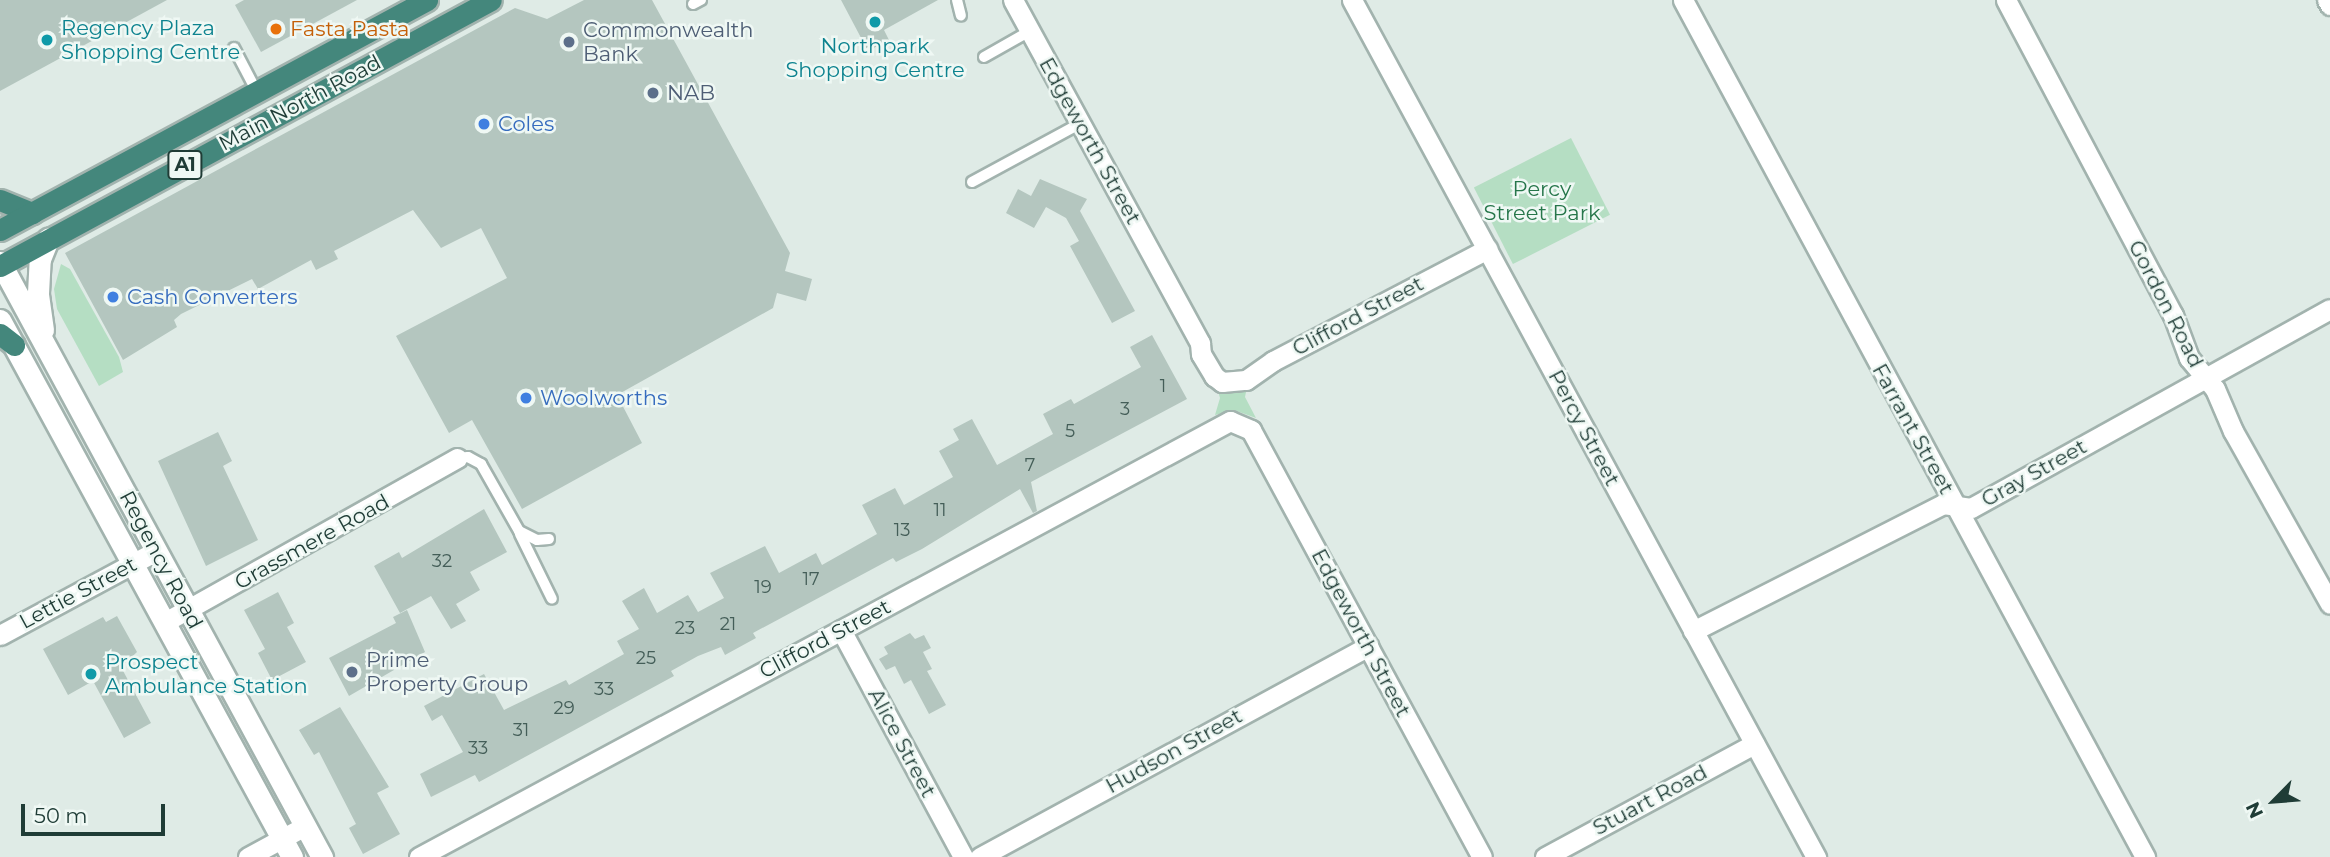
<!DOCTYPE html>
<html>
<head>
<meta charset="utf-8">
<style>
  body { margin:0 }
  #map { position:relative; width:2330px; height:857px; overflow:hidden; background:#dfebe6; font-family:Montserrat,sans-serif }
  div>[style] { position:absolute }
  .green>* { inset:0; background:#b5dec3; transform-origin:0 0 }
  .building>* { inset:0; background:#b4c6bf }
  .roads { filter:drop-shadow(2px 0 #a2b3ae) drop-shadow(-2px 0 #a2b3ae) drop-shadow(0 2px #a2b3ae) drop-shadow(0 -2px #a2b3ae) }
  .service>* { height:10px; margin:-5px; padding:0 5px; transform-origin:5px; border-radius:5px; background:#fff }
  .minor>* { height:19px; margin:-9.5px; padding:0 9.5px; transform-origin:9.5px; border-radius:9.5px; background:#fff }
  .secondary>* { height:21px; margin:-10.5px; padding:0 10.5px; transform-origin:10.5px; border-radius:10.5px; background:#fff }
  .trunk>* { height:21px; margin:-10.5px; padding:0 10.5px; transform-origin:10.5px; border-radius:10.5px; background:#44877c }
  .dots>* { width:19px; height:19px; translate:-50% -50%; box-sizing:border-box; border:4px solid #eff8f4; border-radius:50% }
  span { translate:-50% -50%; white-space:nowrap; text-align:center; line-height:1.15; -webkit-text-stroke:5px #eff8f4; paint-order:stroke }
  .number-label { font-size:18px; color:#445e58 }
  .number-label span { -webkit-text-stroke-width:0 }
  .shield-label span { padding:2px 5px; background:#eff8f4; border:2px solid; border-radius:5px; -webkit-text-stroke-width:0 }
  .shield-label { font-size:19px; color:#1f3c36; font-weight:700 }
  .culture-label { font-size:21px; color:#0d838f }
  .left { translate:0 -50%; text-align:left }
  .food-label { font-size:21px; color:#c56008 }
  .service-label { font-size:21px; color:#4e5e75 }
  .street-label { font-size:21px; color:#1f3c36 }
  .shop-label { font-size:21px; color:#366cbe }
  .park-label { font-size:21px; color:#26764a }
  .north { position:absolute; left:2239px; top:766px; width:70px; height:70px; -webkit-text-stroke:5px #eff8f4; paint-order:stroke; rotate:245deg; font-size:19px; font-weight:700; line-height:28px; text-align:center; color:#1f3c36 }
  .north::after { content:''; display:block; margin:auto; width:24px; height:32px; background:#1f3c36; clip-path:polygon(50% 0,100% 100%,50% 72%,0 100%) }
  .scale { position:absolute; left:21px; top:804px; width:144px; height:32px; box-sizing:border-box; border:4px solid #1f3c36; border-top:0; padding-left:9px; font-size:21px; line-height:24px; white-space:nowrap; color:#1f3c36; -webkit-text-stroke:5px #eff8f4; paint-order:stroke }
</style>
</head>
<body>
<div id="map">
  <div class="green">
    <i style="left:1571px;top:138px;width:86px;height:109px;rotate:63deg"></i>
    <i style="clip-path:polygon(61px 264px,70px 269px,119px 357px,123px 372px,99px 386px,57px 309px,54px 289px)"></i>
    <i style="clip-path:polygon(1216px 384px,1247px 387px,1245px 397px,1256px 418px,1234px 410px,1215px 415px,1220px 398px)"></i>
  </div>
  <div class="building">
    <i style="clip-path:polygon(0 0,167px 0,0 91px)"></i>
    <i style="clip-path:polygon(244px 0,357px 0,261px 52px,235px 5px)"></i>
    <i style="clip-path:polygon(584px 0,652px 0,790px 253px,785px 271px,812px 279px,806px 301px,777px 293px,773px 308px,617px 395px,642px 443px,522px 509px,472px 420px,449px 433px,396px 336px,507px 278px,481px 228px,441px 248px,413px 210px,334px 251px,338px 259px,316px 270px,311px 260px,258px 289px,252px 279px,181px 314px,174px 320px,177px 327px,123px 360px,65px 253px,515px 8px,547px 19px)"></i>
    <i style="clip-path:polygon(841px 0,938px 0,884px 30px,889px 40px,868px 51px)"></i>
    <i style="clip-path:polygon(1040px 179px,1087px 199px,1080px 211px,1135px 311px,1112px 323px,1070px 246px,1079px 241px,1066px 218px,1046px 207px,1034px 228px,1006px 213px,1018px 189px,1031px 196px)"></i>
    <i style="clip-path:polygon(1152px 335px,1187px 399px,1031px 482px,1037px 511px,1033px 513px,1020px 489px,922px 549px,896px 562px,893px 558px,753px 633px,756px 638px,725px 655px,721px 647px,698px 656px,671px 671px,674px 676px,479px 782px,475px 775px,431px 797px,420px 774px,463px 752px,442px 715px,432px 721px,424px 706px,484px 674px,504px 710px,566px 680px,569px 685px,624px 654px,617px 641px,639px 629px,622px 601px,644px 588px,657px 613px,688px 595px,698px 612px,724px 598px,710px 573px,765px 546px,779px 573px,816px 553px,822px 565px,877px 534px,862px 505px,895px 488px,904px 505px,953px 477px,939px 451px,959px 440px,953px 429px,972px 419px,997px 465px,1053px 434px,1043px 414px,1071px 399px,1074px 404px,1141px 367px,1130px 347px)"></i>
    <i style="clip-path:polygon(218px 432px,232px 461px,223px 466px,258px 540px,206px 566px,158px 461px)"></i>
    <i style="clip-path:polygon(484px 509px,507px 552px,470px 572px,480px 590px,456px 604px,466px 621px,451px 629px,431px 596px,400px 613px,374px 566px,399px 552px,402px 558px)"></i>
    <i style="clip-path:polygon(278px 592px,294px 623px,287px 627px,306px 662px,272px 680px,258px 653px,265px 649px,244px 610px)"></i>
    <i style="clip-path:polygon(407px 610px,425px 652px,349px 696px,329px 658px,396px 623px,393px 617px)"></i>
    <i style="clip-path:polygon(117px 616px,137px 652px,121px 667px,151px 723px,124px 738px,93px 681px,68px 695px,43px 649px,103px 617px,106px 622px)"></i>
    <i style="clip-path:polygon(910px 633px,915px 639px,924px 635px,931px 648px,923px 652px,932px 669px,927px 671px,946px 705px,929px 714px,911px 680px,904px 684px,895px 666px,886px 670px,879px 659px,888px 654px,884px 647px)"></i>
    <i style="clip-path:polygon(340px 707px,389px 787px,377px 793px,400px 834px,363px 854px,349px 828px,356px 824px,319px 752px,314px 755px,299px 730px)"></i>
  </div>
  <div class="roads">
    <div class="service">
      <i style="left:957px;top:0;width:16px;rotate:76deg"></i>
      <i style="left:693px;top:4px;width:9px;rotate:-27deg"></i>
      <i style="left:234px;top:48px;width:50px;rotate:62.4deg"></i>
      <i style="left:984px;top:57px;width:53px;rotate:-29.5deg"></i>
      <i style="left:972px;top:182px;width:124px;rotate:-28.4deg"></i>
      <i style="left:457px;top:458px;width:11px;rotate:-5deg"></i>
      <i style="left:468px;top:457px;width:15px;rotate:28deg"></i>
      <i style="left:481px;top:464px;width:77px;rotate:60.4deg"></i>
      <i style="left:519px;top:531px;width:20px;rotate:27deg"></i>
      <i style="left:537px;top:540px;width:12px;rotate:-5deg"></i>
      <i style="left:520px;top:534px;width:72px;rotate:63.8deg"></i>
    </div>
    <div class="minor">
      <i style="left:1013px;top:0;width:391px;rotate:61.4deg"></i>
      <i style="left:1200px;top:343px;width:11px;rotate:85deg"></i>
      <i style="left:1201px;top:354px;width:26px;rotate:59deg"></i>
      <i style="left:1214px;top:376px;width:10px;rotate:37deg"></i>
      <i style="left:1222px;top:382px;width:24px;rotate:-5deg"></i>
      <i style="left:1246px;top:380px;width:33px;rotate:-35deg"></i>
      <i style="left:1273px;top:361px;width:242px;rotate:-27.6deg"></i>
      <i style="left:1352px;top:0;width:975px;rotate:61.57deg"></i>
      <i style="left:1683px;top:0;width:974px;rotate:61.67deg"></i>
      <i style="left:2006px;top:0;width:357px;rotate:62.1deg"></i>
      <i style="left:2173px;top:315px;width:46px;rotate:69.6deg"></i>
      <i style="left:2189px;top:358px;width:40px;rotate:50deg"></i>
      <i style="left:2215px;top:389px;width:46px;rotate:66.8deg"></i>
      <i style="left:2233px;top:431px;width:198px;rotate:60.7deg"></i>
      <i style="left:2327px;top:0;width:6px;rotate:59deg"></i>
      <i style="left:165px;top:622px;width:335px;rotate:-29.3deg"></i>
      <i style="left:841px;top:630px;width:258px;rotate:61.7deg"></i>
      <i style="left:1693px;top:631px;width:280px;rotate:-26.9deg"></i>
      <i style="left:1943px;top:504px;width:28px;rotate:8deg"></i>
      <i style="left:1971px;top:508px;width:410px;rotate:-29deg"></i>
      <i style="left:0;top:635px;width:177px;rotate:-28.3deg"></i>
      <i style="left:248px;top:857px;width:65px;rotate:-28.5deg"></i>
      <i style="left:419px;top:857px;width:921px;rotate:-28.26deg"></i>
      <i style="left:1230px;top:421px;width:23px;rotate:23deg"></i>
      <i style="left:1251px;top:430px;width:485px;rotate:61.6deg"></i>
      <i style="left:980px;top:857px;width:442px;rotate:-28.5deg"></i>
      <i style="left:1545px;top:857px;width:238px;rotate:-28.4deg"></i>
    </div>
    <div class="secondary">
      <i style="left:0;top:262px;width:677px;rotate:61.58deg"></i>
      <i style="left:0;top:320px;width:611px;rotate:61.46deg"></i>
      <i style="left:43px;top:330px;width:37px;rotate:-98deg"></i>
      <i style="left:38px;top:293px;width:34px;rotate:-87deg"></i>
      <i style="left:40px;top:259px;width:22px;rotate:-68deg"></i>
    </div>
    <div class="trunk">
      <i style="left:0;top:200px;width:35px;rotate:22deg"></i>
      <i style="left:0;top:230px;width:485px;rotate:-28.3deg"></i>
      <i style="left:0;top:266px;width:558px;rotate:-28.45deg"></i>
      <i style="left:0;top:334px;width:18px;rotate:38deg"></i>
    </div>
  </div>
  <div class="dots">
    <i style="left:875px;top:22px;background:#0f9aa8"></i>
    <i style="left:276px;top:29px;background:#e8710a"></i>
    <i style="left:47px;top:40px;background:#0f9aa8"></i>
    <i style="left:569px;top:42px;background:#5c6f8a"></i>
    <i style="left:653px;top:93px;background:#5c6f8a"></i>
    <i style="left:484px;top:124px;background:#3f7fe0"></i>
    <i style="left:113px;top:297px;background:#3f7fe0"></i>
    <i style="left:526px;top:398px;background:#3f7fe0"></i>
    <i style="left:352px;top:672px;background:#5c6f8a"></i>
    <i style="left:91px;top:674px;background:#0f9aa8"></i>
  </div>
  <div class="number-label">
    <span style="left:1163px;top:386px">1</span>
    <span style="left:1125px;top:409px">3</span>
    <span style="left:1070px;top:431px">5</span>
    <span style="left:1030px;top:465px">7</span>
    <span style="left:940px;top:510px">11</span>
    <span style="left:902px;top:530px">13</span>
    <span style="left:442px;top:561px">32</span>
    <span style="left:811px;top:579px">17</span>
    <span style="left:763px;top:587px">19</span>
    <span style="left:728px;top:624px">21</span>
    <span style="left:685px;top:628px">23</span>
    <span style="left:646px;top:658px">25</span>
    <span style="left:604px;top:689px">33</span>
    <span style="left:564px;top:708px">29</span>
    <span style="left:521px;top:730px">31</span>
    <span style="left:478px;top:748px">33</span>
  </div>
  <div class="shield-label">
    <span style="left:185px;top:165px">A1</span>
  </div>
  <div class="culture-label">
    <span class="left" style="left:61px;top:40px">Regency Plaza<br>Shopping Centre</span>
    <span style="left:875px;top:58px">Northpark<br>Shopping Centre</span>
    <span class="left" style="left:105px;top:674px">Prospect<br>Ambulance Station</span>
  </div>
  <div class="food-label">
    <span class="left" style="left:290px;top:29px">Fasta Pasta</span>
  </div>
  <div class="service-label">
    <span class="left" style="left:583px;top:42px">Commonwealth<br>Bank</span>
    <span class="left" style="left:667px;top:93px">NAB</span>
    <span class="left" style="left:366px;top:672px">Prime<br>Property Group</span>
  </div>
  <div class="street-label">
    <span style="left:300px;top:103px;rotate:-28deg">Main North Road</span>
    <span style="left:1090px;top:141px;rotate:61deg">Edgeworth Street</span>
    <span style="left:2166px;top:304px;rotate:63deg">Gordon Road</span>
    <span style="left:1358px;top:316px;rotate:-28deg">Clifford Street</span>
    <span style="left:1584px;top:428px;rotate:62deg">Percy Street</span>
    <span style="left:1913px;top:429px;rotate:61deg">Farrant Street</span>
    <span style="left:2034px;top:473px;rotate:-29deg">Gray Street</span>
    <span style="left:312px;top:542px;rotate:-29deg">Grassmere Road</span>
    <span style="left:161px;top:560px;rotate:62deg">Regency Road</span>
    <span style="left:78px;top:593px;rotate:-28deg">Lettie Street</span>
    <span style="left:1361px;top:633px;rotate:62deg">Edgeworth Street</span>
    <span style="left:825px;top:639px;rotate:-28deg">Clifford Street</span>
    <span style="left:902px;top:743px;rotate:62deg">Alice Street</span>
    <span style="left:1174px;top:751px;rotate:-29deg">Hudson Street</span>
    <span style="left:1650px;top:800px;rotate:-28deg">Stuart Road</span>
  </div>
  <div class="shop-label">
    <span class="left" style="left:498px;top:124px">Coles</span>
    <span class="left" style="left:127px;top:297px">Cash Converters</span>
    <span class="left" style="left:540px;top:398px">Woolworths</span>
  </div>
  <div class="park-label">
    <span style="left:1542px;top:201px">Percy<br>Street Park</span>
  </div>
  <div class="north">N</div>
  <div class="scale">50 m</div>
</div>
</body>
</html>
